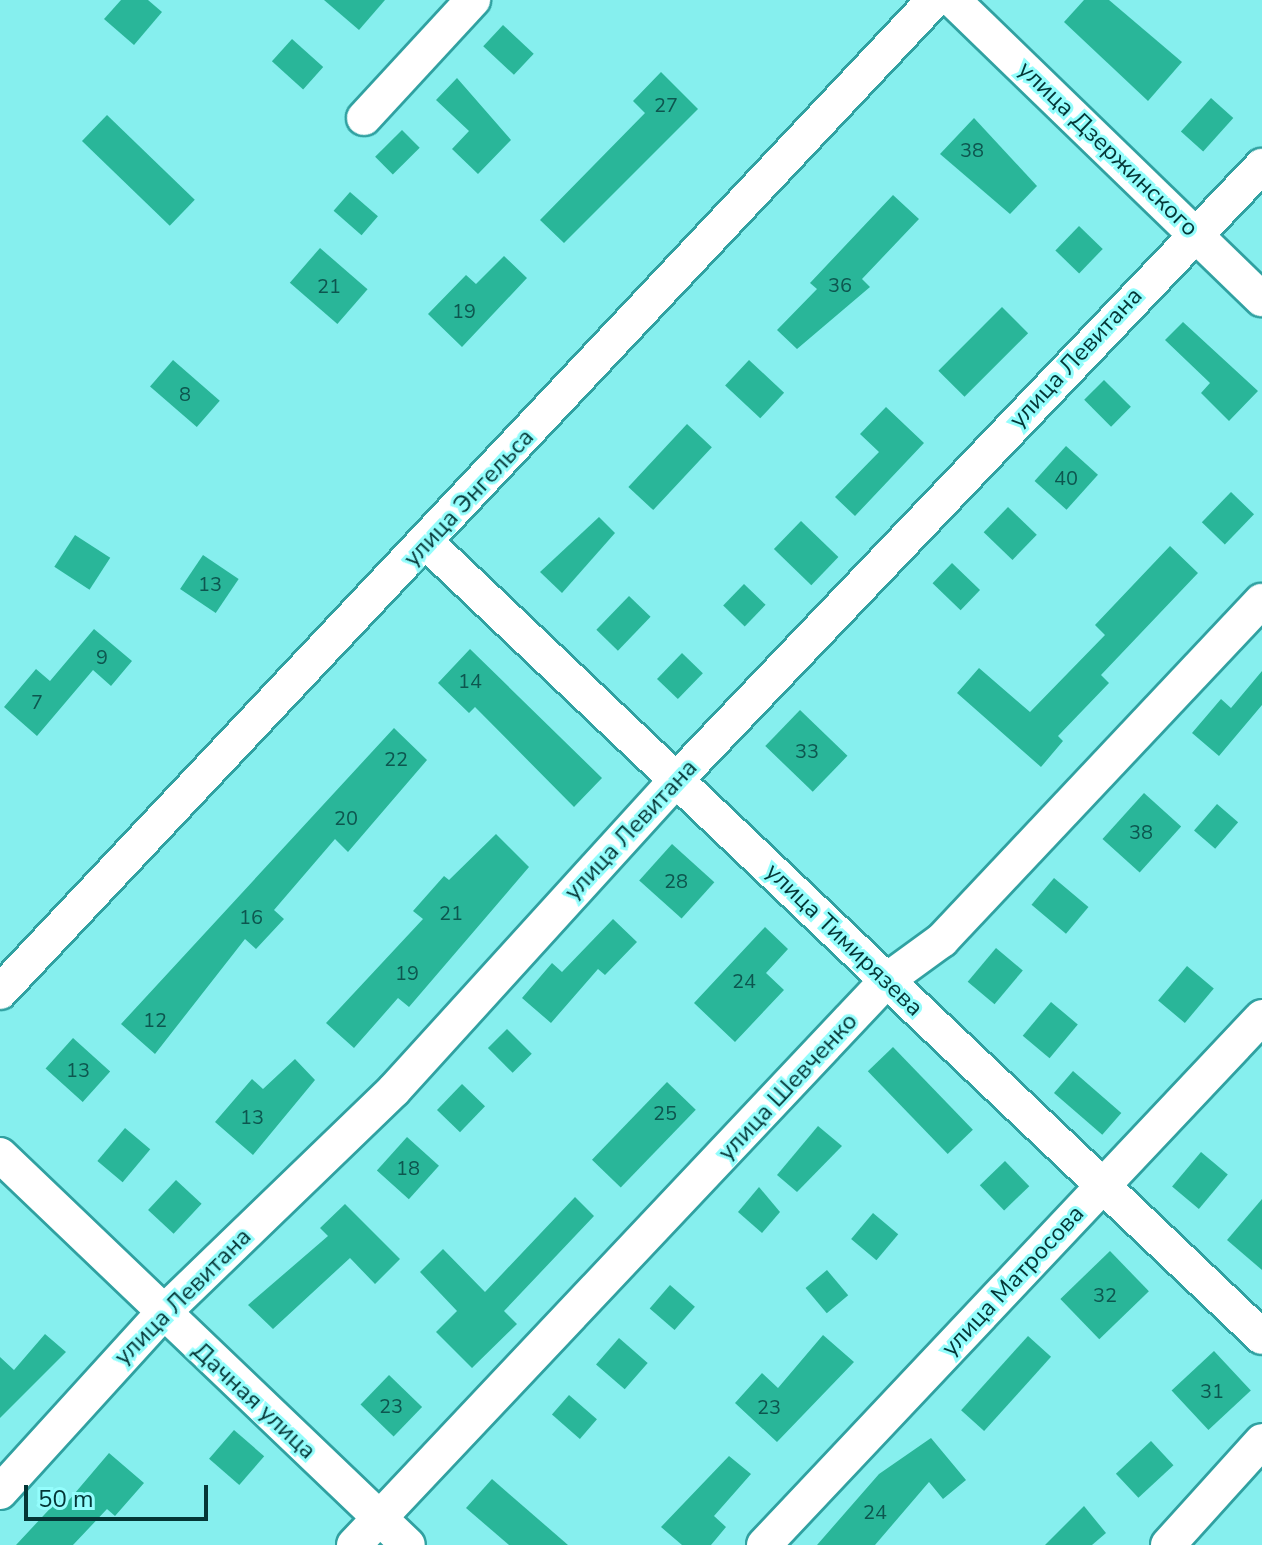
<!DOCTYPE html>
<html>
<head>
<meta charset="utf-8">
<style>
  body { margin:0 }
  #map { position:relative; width:1262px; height:1545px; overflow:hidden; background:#86efee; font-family:"Nunito Sans",sans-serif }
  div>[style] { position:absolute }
  .building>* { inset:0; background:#29b699; transform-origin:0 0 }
  .roads { filter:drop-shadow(2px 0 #30a1a1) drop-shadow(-2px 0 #30a1a1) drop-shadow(0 2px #30a1a1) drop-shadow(0 -2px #30a1a1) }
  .minor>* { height:34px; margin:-17px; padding:0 17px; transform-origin:17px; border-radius:17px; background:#fff }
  span { translate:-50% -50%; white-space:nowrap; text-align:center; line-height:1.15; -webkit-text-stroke:6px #94fdfc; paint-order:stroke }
  .number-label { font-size:20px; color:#0d564f }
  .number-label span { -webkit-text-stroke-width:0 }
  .street-label { font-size:24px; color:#043636 }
  .scale { position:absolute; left:24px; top:1485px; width:184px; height:36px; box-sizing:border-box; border:4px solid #043636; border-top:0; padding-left:10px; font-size:24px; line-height:28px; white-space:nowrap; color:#043636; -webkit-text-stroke:6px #94fdfc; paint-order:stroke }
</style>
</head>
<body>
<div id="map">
  <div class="building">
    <i style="clip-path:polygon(121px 0,148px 0,162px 12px,134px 45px,104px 19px)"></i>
    <i style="clip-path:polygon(324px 0,385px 0,359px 30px)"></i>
    <i style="clip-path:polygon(1084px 0,1109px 0,1182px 62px,1148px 101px,1064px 22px)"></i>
    <i style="left:503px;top:25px;width:42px;height:29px;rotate:43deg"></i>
    <i style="left:292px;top:39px;width:42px;height:30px;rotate:42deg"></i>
    <i style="clip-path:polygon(661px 72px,698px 109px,564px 243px,540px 220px,645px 113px,633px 101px)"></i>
    <i style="clip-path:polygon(457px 78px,511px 140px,478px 174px,452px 149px,469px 131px,436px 100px)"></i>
    <i style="left:1211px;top:98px;width:30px;height:45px;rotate:42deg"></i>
    <i style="left:107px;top:115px;width:122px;height:36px;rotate:44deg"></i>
    <i style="clip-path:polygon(974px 118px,1037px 186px,1010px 214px,940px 154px)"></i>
    <i style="left:402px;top:130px;width:25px;height:38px;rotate:45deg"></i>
    <i style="left:350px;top:192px;width:37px;height:25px;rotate:41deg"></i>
    <i style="clip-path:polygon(893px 195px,919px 219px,862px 279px,870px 287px,797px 349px,777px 330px,817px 289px,810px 283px)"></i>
    <i style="left:1079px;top:226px;width:33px;height:34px;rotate:44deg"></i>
    <i style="left:320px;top:248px;width:63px;height:46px;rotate:41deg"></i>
    <i style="clip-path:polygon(504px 256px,527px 278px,462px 347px,428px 314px,466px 275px,476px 284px)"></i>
    <i style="left:1002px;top:307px;width:37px;height:90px;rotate:45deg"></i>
    <i style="clip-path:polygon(1183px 322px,1258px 391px,1229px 421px,1201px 393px,1210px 383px,1165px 340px)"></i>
    <i style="left:173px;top:360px;width:62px;height:35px;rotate:41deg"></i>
    <i style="left:749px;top:360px;width:48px;height:35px;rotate:43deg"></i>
    <i style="left:1104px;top:380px;width:38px;height:28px;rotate:45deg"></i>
    <i style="clip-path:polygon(886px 407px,924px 443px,855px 516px,835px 497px,879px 452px,860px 434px)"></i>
    <i style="left:687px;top:424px;width:34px;height:86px;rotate:43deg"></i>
    <i style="left:1066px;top:446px;width:43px;height:47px;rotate:42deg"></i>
    <i style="left:1231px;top:492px;width:32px;height:42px;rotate:44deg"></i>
    <i style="left:1008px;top:507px;width:40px;height:35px;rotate:44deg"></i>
    <i style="clip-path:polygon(599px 517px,615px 533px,562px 593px,540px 572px)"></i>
    <i style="left:801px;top:521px;width:52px;height:39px;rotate:44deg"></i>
    <i style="left:75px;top:535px;width:42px;height:38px;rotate:33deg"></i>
    <i style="clip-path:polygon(1170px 546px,1198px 573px,1101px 675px,1109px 683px,1058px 736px,1063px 741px,1041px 767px,957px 693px,979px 668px,1030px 712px,1105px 635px,1095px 625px)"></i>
    <i style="left:203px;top:555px;width:43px;height:41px;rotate:34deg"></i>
    <i style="left:952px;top:563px;width:39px;height:28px;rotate:44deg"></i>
    <i style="left:744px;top:584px;width:30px;height:30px;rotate:44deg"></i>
    <i style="left:629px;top:596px;width:30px;height:47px;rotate:44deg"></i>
    <i style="clip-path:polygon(94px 629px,132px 661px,111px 686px,93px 670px,37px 736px,4px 707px,36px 669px,50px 681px)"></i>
    <i style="clip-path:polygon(470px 649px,602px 778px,574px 807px,475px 707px,469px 713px,438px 683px)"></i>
    <i style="left:682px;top:653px;width:29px;height:36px;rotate:44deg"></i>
    <i style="clip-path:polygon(1262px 671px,1262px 705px,1219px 756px,1192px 733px,1221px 699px,1231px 708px)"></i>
    <i style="left:800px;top:710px;width:66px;height:50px;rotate:44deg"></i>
    <i style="clip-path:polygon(394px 728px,427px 760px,348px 852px,335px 839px,274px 910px,284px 919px,256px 949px,245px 939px,155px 1054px,121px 1024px)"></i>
    <i style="left:1144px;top:793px;width:50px;height:62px;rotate:42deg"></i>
    <i style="left:1217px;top:804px;width:28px;height:35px;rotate:41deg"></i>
    <i style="clip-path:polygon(496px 834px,529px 867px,409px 1007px,398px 998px,354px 1048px,326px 1023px,423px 919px,413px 911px,444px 876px,449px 880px)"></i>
    <i style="left:672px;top:844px;width:57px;height:49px;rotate:42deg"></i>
    <i style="left:1054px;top:878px;width:45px;height:35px;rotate:40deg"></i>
    <i style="clip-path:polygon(613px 919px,637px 942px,605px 975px,598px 969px,551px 1023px,522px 998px,552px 963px,562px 972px)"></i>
    <i style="clip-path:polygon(765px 927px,788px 949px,766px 973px,784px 990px,735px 1042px,694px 1003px)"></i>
    <i style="left:996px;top:948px;width:35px;height:44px;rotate:40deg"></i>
    <i style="left:1187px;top:966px;width:35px;height:45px;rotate:40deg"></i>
    <i style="left:1051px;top:1002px;width:35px;height:44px;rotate:40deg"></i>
    <i style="left:507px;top:1029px;width:35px;height:27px;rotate:45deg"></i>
    <i style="left:73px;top:1038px;width:50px;height:41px;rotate:42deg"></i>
    <i style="left:893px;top:1047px;width:115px;height:35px;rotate:46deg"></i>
    <i style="clip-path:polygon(295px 1059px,315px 1080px,253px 1155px,215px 1122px,252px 1079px,263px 1089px)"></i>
    <i style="left:1073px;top:1071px;width:64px;height:29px;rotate:41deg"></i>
    <i style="left:667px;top:1082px;width:40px;height:108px;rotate:44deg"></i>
    <i style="left:462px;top:1084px;width:32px;height:36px;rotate:44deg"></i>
    <i style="clip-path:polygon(818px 1126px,842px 1146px,797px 1192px,777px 1175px)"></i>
    <i style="left:125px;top:1128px;width:33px;height:43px;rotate:40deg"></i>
    <i style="left:407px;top:1137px;width:43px;height:45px;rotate:42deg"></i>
    <i style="left:1201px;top:1152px;width:35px;height:45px;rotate:40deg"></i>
    <i style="left:1005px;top:1161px;width:35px;height:35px;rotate:46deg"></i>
    <i style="left:176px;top:1180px;width:35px;height:41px;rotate:43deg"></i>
    <i style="clip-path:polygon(759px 1187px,780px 1212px,762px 1233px,738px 1212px)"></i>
    <i style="clip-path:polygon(575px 1197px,594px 1216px,504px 1311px,517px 1324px,472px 1368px,436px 1332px,457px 1311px,420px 1272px,443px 1249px,485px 1292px)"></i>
    <i style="clip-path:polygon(1262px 1199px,1262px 1270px,1227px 1240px)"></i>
    <i style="clip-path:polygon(345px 1204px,400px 1259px,375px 1284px,350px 1258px,273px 1329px,248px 1305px,328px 1236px,320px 1228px)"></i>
    <i style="left:873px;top:1213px;width:33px;height:34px;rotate:40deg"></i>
    <i style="left:1110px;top:1251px;width:56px;height:69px;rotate:46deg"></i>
    <i style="left:827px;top:1270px;width:33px;height:28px;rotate:50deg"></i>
    <i style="left:670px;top:1285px;width:33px;height:31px;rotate:41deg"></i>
    <i style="clip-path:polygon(45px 1334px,66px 1352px,0 1418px,0 1357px,14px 1370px)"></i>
    <i style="clip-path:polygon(823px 1335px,854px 1362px,777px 1442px,735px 1403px,762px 1373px,778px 1388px)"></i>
    <i style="left:1028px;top:1336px;width:31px;height:100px;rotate:42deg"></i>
    <i style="left:619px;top:1338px;width:38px;height:35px;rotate:41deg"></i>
    <i style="left:1214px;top:1351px;width:54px;height:58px;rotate:47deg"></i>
    <i style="left:389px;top:1375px;width:46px;height:41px;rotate:44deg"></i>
    <i style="left:569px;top:1395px;width:37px;height:26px;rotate:41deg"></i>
    <i style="left:234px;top:1430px;width:40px;height:38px;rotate:41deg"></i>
    <i style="clip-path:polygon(931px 1438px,966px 1480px,943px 1499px,929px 1482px,875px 1545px,817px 1545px,879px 1474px)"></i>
    <i style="left:1151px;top:1441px;width:33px;height:48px;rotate:47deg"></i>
    <i style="clip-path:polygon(109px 1453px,144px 1483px,115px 1516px,107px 1509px,73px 1545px,16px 1545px,58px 1500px,64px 1506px)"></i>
    <i style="clip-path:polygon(729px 1456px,751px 1474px,714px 1516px,726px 1527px,711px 1545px,682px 1545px,661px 1527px)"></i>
    <i style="clip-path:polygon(492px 1479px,568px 1545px,509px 1545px,466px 1508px)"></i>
    <i style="clip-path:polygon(1084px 1506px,1106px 1533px,1092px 1545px,1045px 1545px)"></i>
  </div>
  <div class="roads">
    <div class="minor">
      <i style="left:953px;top:0;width:430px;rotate:44.1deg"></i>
      <i style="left:364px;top:118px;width:161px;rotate:-47.3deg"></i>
      <i style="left:427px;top:543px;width:1152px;rotate:43.56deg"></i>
      <i style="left:0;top:992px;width:1363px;rotate:-46.72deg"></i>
      <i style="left:0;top:1155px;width:564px;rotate:43.71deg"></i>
      <i style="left:0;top:1492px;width:239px;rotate:-47.7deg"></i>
      <i style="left:161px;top:1315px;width:324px;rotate:-44deg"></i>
      <i style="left:394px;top:1090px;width:419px;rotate:-47.7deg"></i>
      <i style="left:676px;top:780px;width:849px;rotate:-46.34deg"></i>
      <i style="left:354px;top:1545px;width:777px;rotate:-46.67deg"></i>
      <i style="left:887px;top:980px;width:68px;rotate:-36deg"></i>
      <i style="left:942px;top:940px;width:466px;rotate:-46.7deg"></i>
      <i style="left:764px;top:1545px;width:726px;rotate:-46.67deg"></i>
      <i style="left:1168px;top:1545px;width:140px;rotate:-47.9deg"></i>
    </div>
  </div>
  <div class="number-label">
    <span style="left:666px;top:105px">27</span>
    <span style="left:972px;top:150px">38</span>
    <span style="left:840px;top:285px">36</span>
    <span style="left:329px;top:286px">21</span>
    <span style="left:464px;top:311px">19</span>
    <span style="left:185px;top:394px">8</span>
    <span style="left:1066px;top:478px">40</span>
    <span style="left:210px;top:584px">13</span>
    <span style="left:102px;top:657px">9</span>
    <span style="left:470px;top:681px">14</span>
    <span style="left:37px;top:702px">7</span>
    <span style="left:807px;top:751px">33</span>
    <span style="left:396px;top:759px">22</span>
    <span style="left:346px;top:818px">20</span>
    <span style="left:1141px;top:832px">38</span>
    <span style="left:676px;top:881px">28</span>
    <span style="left:451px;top:913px">21</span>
    <span style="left:251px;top:917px">16</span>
    <span style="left:407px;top:973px">19</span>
    <span style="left:744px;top:981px">24</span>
    <span style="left:155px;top:1020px">12</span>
    <span style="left:78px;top:1070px">13</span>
    <span style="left:665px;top:1113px">25</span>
    <span style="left:252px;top:1117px">13</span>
    <span style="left:408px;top:1168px">18</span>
    <span style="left:1105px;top:1295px">32</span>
    <span style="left:1212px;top:1391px">31</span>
    <span style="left:391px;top:1406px">23</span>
    <span style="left:769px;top:1407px">23</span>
    <span style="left:875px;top:1512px">24</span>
  </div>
  <div class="street-label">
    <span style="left:1108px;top:149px;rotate:44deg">улица Дзержинского</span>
    <span style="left:1076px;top:358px;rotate:-47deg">улица Левитана</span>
    <span style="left:469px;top:498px;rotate:-47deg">улица Энгельса</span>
    <span style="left:631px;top:830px;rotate:-47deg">улица Левитана</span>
    <span style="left:844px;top:940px;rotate:44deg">улица Тимирязева</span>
    <span style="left:788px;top:1087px;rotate:-47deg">улица Шевченко</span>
    <span style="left:1013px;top:1281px;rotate:-47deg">улица Матросова</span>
    <span style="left:183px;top:1297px;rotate:-45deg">улица Левитана</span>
    <span style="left:254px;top:1401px;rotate:43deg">Дачная улица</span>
  </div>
  <div class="scale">50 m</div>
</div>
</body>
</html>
